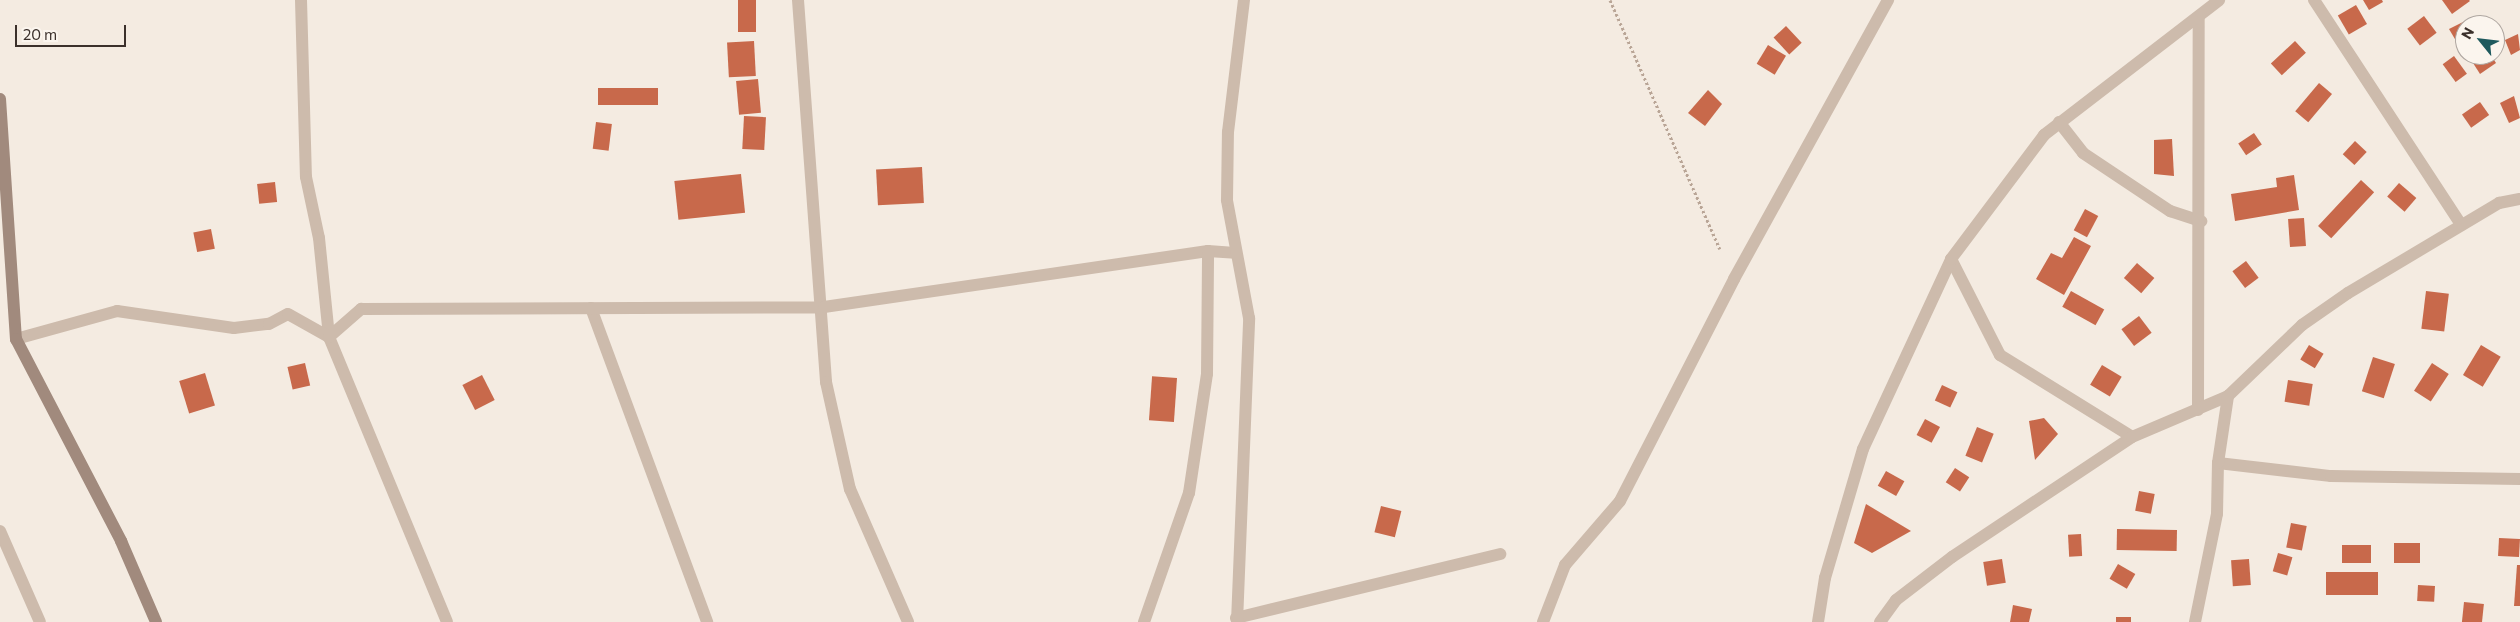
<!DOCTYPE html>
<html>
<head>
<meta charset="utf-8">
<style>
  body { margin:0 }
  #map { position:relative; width:2520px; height:622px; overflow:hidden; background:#f4ebe1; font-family:Commissioner,sans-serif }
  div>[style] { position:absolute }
  .building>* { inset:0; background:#c8694b; transform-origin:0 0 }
  .path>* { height:3px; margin-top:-1.5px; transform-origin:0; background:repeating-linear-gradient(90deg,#b9a596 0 2.5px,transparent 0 5px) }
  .street>* { height:12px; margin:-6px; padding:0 6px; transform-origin:6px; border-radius:6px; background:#cdbbac }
  .secondary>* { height:12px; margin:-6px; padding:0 6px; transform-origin:6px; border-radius:6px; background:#a18a7d }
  span { translate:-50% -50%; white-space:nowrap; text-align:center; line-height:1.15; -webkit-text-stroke:4px #fbf5ee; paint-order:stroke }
  .north { position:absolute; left:2455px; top:15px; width:50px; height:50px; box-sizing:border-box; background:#fbf5ee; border:1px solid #aea6a0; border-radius:50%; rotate:299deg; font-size:14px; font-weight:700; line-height:20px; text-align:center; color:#3b302b }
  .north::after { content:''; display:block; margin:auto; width:18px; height:22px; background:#1f5a5e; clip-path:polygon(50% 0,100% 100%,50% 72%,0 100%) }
  .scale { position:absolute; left:15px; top:25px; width:111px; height:22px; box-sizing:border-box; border:2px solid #3b302b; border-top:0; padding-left:6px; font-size:15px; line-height:18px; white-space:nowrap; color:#3b302b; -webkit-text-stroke:4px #fbf5ee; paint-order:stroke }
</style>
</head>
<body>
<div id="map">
  <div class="building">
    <i style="left:738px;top:0;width:18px;height:32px"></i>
    <i style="clip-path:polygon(2363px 0,2382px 0,2383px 2px,2369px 10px)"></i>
    <i style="clip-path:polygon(2442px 0,2469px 0,2470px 1px,2452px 14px)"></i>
    <i style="left:2356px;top:5px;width:22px;height:21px;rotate:60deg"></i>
    <i style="left:2424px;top:16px;width:21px;height:21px;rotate:53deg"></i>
    <i style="clip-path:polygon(2465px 21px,2465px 49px,2462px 51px,2449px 29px)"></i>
    <i style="left:1786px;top:26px;width:23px;height:17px;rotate:47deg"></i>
    <i style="clip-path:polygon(2518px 34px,2520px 50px,2511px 55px,2505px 40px)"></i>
    <i style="left:754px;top:41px;width:35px;height:27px;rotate:87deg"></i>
    <i style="left:2295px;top:41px;width:16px;height:33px;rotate:47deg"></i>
    <i style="left:1768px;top:45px;width:21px;height:22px;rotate:31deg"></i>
    <i style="clip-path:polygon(2468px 55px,2491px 55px,2496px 63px,2480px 74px)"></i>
    <i style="left:2454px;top:56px;width:22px;height:14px;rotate:54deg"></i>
    <i style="left:758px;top:79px;width:34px;height:22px;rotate:85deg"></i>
    <i style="left:2319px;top:83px;width:17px;height:37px;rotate:40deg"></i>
    <i style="left:598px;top:88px;width:60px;height:17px"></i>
    <i style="clip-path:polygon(1708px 90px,1722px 104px,1705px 126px,1688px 113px)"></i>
    <i style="clip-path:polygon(2514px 96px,2520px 118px,2509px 123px,2500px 103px)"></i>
    <i style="left:2480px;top:102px;width:16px;height:22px;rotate:55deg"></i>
    <i style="left:744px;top:116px;width:22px;height:33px;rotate:3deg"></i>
    <i style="left:596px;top:122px;width:16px;height:27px;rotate:7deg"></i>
    <i style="left:2254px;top:133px;width:14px;height:19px;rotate:56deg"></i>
    <i style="clip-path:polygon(2172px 139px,2174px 176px,2154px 174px,2154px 140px)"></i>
    <i style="left:2355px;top:141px;width:16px;height:18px;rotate:43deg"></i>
    <i style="left:922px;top:167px;width:36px;height:46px;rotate:87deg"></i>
    <i style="left:741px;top:174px;width:39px;height:67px;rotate:84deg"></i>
    <i style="clip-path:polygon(2294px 175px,2299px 210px,2235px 221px,2231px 194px,2277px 187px,2276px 178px)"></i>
    <i style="left:2361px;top:180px;width:18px;height:63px;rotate:43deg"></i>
    <i style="left:275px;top:182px;width:20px;height:18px;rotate:84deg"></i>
    <i style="left:2399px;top:183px;width:23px;height:18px;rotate:41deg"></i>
    <i style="left:2085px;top:209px;width:15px;height:24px;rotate:28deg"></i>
    <i style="left:2304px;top:218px;width:28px;height:16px;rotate:86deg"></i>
    <i style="left:211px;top:229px;width:20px;height:18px;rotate:79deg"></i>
    <i style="clip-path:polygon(2074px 237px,2091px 246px,2064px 295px,2036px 279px,2051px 253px,2062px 258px)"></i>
    <i style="left:2246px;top:261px;width:21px;height:17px;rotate:53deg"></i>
    <i style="left:2137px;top:263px;width:23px;height:20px;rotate:41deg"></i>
    <i style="left:2071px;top:291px;width:38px;height:18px;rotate:29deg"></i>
    <i style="left:2426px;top:291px;width:23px;height:38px;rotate:7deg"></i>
    <i style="left:2139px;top:316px;width:21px;height:22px;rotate:53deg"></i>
    <i style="left:2309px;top:345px;width:17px;height:17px;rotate:31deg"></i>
    <i style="left:2481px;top:345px;width:23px;height:35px;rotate:31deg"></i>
    <i style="left:2373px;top:357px;width:23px;height:36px;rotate:18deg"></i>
    <i style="left:305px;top:363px;width:23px;height:18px;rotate:77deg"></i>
    <i style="left:2432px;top:363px;width:20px;height:33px;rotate:33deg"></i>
    <i style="left:2102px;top:365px;width:23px;height:23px;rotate:31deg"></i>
    <i style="left:205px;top:373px;width:34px;height:27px;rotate:73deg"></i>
    <i style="left:482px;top:375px;width:28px;height:22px;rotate:63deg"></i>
    <i style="left:1177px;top:378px;width:44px;height:25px;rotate:94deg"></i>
    <i style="left:2288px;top:380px;width:25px;height:22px;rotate:9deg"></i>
    <i style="left:1942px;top:385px;width:17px;height:17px;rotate:25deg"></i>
    <i style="clip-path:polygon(2044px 418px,2058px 434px,2035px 460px,2029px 421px)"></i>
    <i style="left:1925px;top:419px;width:17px;height:18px;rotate:28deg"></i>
    <i style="left:1977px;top:427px;width:18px;height:31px;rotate:22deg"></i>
    <i style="left:1955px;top:468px;width:17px;height:17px;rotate:33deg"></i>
    <i style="left:1886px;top:471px;width:21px;height:17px;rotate:29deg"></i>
    <i style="left:2139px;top:491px;width:16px;height:20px;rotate:11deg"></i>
    <i style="clip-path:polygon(1866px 504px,1911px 531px,1872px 553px,1854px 543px)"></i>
    <i style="left:1381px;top:506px;width:21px;height:27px;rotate:14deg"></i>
    <i style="left:2291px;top:523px;width:16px;height:25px;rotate:11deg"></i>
    <i style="left:2117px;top:529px;width:60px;height:21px;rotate:1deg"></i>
    <i style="left:2081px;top:534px;width:22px;height:13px;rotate:87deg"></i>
    <i style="left:2499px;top:538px;width:21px;height:18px;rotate:3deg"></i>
    <i style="left:2394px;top:543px;width:26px;height:20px"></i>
    <i style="left:2371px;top:545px;width:18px;height:29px;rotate:90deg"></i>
    <i style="left:2278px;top:553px;width:15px;height:19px;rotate:16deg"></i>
    <i style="left:2002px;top:559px;width:24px;height:19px;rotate:81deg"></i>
    <i style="left:2249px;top:559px;width:26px;height:18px;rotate:86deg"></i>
    <i style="left:2118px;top:564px;width:20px;height:17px;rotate:30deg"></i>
    <i style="clip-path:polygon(2517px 565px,2520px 565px,2520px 606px,2514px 606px)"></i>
    <i style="left:2326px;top:572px;width:52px;height:23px"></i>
    <i style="left:2418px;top:585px;width:17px;height:16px;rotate:3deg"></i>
    <i style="left:2464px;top:602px;width:20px;height:20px;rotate:6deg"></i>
    <i style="clip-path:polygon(2013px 605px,2032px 609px,2029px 622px,2010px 622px)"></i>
    <i style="left:2116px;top:617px;width:15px;height:5px"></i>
  </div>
  <div class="path">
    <i style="left:1610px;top:0;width:272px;rotate:66.2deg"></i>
  </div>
  <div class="street">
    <i style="left:301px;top:0;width:177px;rotate:88.4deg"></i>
    <i style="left:306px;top:177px;width:62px;rotate:78deg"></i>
    <i style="left:319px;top:238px;width:100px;rotate:84.2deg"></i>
    <i style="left:329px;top:337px;width:308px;rotate:67.5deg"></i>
    <i style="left:798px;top:0;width:383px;rotate:85.8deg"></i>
    <i style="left:826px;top:382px;width:110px;rotate:77.4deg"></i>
    <i style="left:850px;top:489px;width:145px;rotate:66.4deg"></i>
    <i style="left:2314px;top:0;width:269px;rotate:56.8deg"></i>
    <i style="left:2059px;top:122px;width:39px;rotate:52deg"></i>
    <i style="left:2083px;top:153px;width:105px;rotate:33.7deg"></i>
    <i style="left:2170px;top:211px;width:33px;rotate:18deg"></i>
    <i style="left:1951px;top:259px;width:108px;rotate:63deg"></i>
    <i style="left:2000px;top:355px;width:155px;rotate:31.8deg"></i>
    <i style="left:591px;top:308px;width:335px;rotate:69.7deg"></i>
    <i style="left:16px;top:339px;width:105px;rotate:-15.5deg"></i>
    <i style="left:117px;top:311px;width:118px;rotate:8.3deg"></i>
    <i style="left:234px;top:328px;width:35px;rotate:-7deg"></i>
    <i style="left:269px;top:324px;width:21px;rotate:-28deg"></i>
    <i style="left:288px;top:314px;width:47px;rotate:29.3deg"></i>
    <i style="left:329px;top:337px;width:43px;rotate:-41.2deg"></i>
    <i style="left:361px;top:309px;width:463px;rotate:-0.2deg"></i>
    <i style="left:824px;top:307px;width:388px;rotate:-8.3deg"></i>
    <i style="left:1208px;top:251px;width:27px;rotate:4deg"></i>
    <i style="left:2198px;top:410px;width:391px;rotate:-89.9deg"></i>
    <i style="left:2218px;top:463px;width:114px;rotate:6.6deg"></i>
    <i style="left:2331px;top:476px;width:189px;rotate:0.9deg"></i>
    <i style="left:0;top:531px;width:99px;rotate:66.3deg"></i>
    <i style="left:1236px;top:618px;width:272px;rotate:-13.6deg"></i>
    <i style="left:1144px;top:622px;width:137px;rotate:-70.8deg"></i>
    <i style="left:1189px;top:493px;width:120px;rotate:-81.4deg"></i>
    <i style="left:1207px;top:374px;width:123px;rotate:-89.5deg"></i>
    <i style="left:1237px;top:622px;width:304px;rotate:-87.7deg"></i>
    <i style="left:1249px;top:318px;width:120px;rotate:-100.6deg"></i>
    <i style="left:1227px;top:200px;width:68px;rotate:-89.2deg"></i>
    <i style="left:1228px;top:132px;width:133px;rotate:-83.1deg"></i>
    <i style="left:1543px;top:622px;width:61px;rotate:-68.9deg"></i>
    <i style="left:1565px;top:565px;width:84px;rotate:-49.3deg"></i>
    <i style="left:1620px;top:501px;width:250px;rotate:-62.8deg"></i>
    <i style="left:1734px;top:279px;width:319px;rotate:-61.1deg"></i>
    <i style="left:1818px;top:622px;width:45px;rotate:-81deg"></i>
    <i style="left:1825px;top:578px;width:134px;rotate:-73.6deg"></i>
    <i style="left:1863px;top:449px;width:209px;rotate:-65.1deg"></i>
    <i style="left:1951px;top:259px;width:155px;rotate:-53.1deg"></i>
    <i style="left:2044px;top:135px;width:221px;rotate:-37.6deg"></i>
    <i style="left:1880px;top:622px;width:27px;rotate:-54deg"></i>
    <i style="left:1896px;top:600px;width:71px;rotate:-37.5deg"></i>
    <i style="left:1952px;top:557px;width:216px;rotate:-33.7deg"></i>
    <i style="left:2132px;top:437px;width:104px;rotate:-23.1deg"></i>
    <i style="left:2228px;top:396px;width:103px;rotate:-43.8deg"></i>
    <i style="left:2302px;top:325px;width:56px;rotate:-34.8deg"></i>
    <i style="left:2348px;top:293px;width:176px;rotate:-30.8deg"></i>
    <i style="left:2499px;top:203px;width:21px;rotate:-11deg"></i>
    <i style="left:2195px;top:622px;width:110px;rotate:-78.5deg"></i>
    <i style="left:2217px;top:514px;width:51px;rotate:-88.9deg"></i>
    <i style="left:2218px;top:463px;width:68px;rotate:-81.5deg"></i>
  </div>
  <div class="secondary">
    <i style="left:0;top:99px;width:241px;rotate:86.2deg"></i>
    <i style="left:16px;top:339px;width:228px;rotate:62.5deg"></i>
    <i style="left:121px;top:541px;width:88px;rotate:66.6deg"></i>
  </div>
  <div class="north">N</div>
  <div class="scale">20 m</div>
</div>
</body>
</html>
